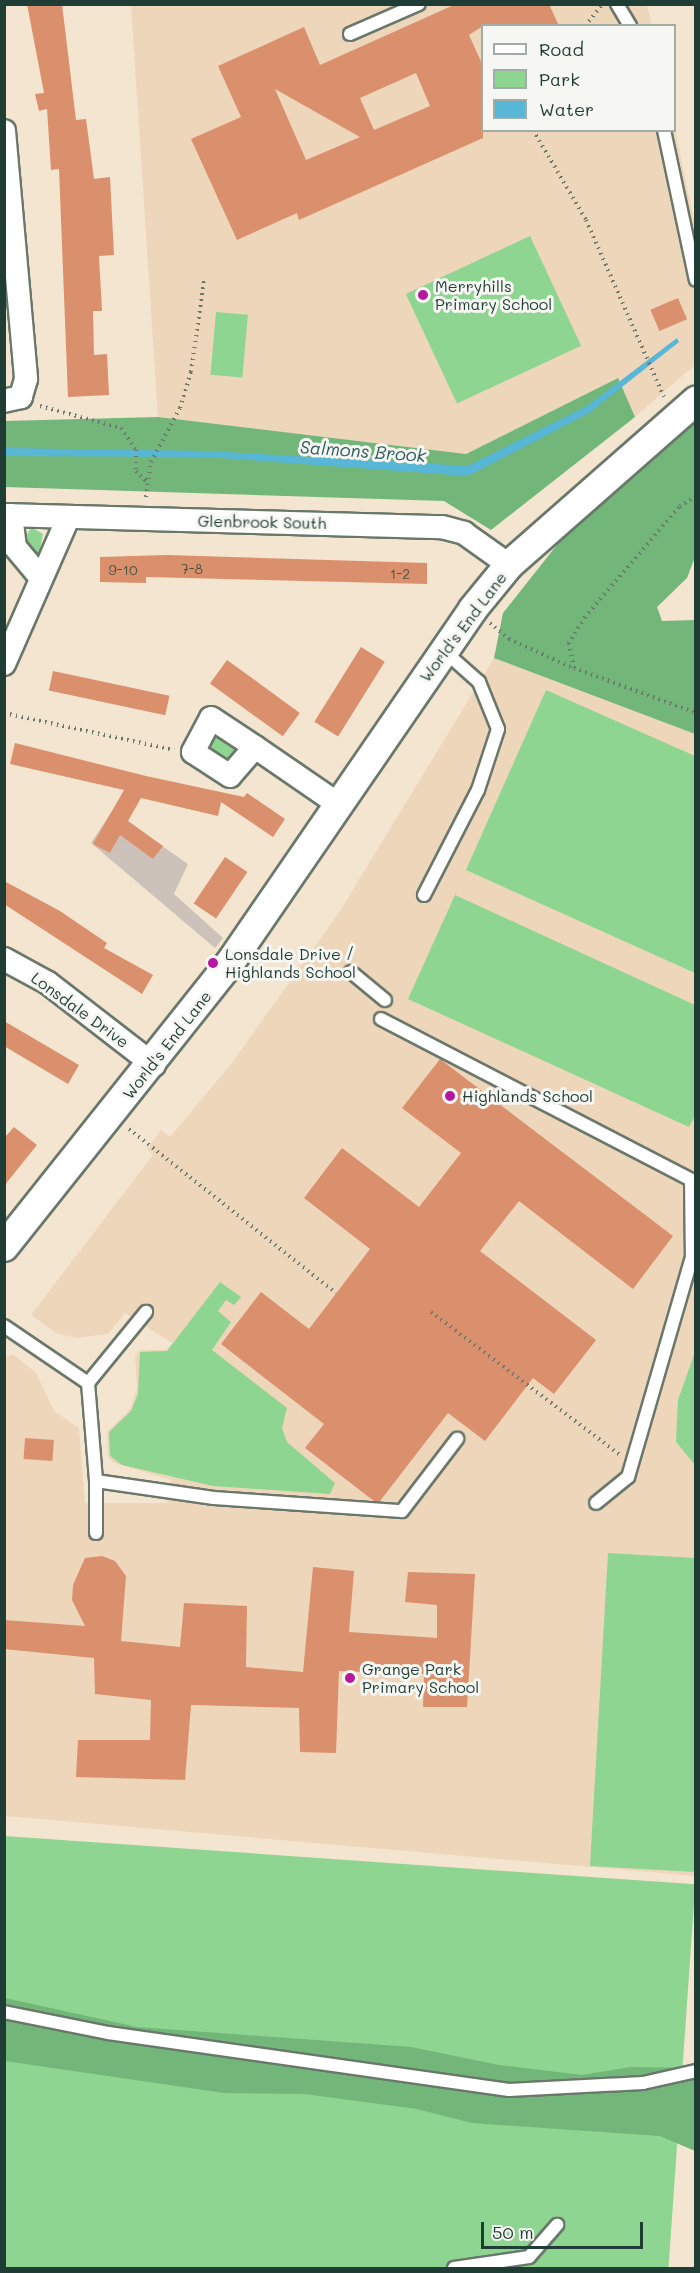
<!DOCTYPE html>
<html>
<head>
<meta charset="utf-8">
<style>
  body { margin:0 }
  #map { position:relative; width:700px; height:2273px; overflow:hidden; background:#f4e5d1; font-family:Mali,sans-serif }
  div>[style] { position:absolute }
  .built>* { inset:0; background:#eed6bb }
  .industrial>* { inset:0; background:#ccc2b9 }
  .green>* { inset:0; background:#8dd590; transform-origin:0 0 }
  .forest>* { inset:0; background:#72b67a }
  .water>* { inset:0; background:#58b6d7 }
  .building>* { inset:0; background:#da906d; transform-origin:0 0 }
  .path>* { height:4px; margin-top:-2px; transform-origin:0; background:repeating-linear-gradient(90deg,#6a786b 0 1.5px,transparent 0 6px) }
  .roads { filter:drop-shadow(2px 0 #6a786b) drop-shadow(-2px 0 #6a786b) drop-shadow(0 2px #6a786b) drop-shadow(0 -2px #6a786b) }
  .service>* { height:12px; margin:-6px; padding:0 6px; transform-origin:6px; border-radius:6px; background:#fff }
  .minor>* { height:22px; margin:-11px; padding:0 11px; transform-origin:11px; border-radius:11px; background:#fff }
  .tertiary>* { height:28px; margin:-14px; padding:0 14px; transform-origin:14px; border-radius:14px; background:#fff }
  .dots>* { width:16px; height:16px; translate:-50% -50%; box-sizing:border-box; border:3px solid #f6f6f2; border-radius:50% }
  span { translate:-50% -50%; white-space:nowrap; text-align:center; line-height:1.15; -webkit-text-stroke:6px #f6f6f2; paint-order:stroke }
  .number-label { font-size:14px; color:#4e5242 }
  .number-label span { -webkit-text-stroke-width:0 }
  .poi-label { font-size:16px; color:#1f3d34 }
  .left { translate:0 -50%; text-align:left }
  .street-label { font-size:16px; color:#1f3d34 }
  .water-label { font-size:18px; color:#2d5b5d; font-style:italic }
  .frame { position:absolute; inset:0; border:6px solid #1f3d34; pointer-events:none }
  .legend { position:absolute; left:481px; top:24px; width:195px; height:108px; box-sizing:border-box; background:#f6f6f2; border:2px solid #a0aca6; margin:0; padding:8px 10px; list-style:none; font-size:18px; color:#1f3d34 }
  .legend li { display:flex; align-items:center; gap:12px; height:30px }
  .legend b { width:30px; border:2px solid #a0aca6 }
  .scale { position:absolute; left:481px; top:2222px; width:162px; height:27px; box-sizing:border-box; border:3px solid #1f3d34; border-top:0; padding-left:8px; font-size:18px; line-height:21px; white-space:nowrap; color:#1f3d34; -webkit-text-stroke:4px #f6f6f2; paint-order:stroke }
</style>
</head>
<body>
<div id="map">
  <div class="built">
    <i style="clip-path:polygon(131px 5px,647px 5px,652px 25px,482px 26px,482px 130px,675px 129px,695px 226px,695px 365px,635px 417px,617px 378px,466px 454px,158px 417px)"></i>
    <i style="clip-path:polygon(494px 658px,695px 734px,695px 1876px,5px 1816px,5px 1358px,13px 1354px,36px 1373px,54px 1411px,79px 1428px,85px 1503px,167px 1503px,171px 1480px,114px 1463px,108px 1457px,107px 1432px,130px 1409px,137px 1388px,135px 1355px,140px 1350px,167px 1350px,172px 1343px,125px 1313px,108px 1334px,76px 1338px,56px 1333px,31px 1315px,153px 1155px,147px 1149px,161px 1130px,170px 1137px,232px 1063px,340px 911px)"></i>
  </div>
  <div class="industrial">
    <i style="clip-path:polygon(112px 811px,188px 864px,174px 894px,223px 938px,215px 948px,91px 843px)"></i>
  </div>
  <div class="green">
    <i style="left:530px;top:236px;width:121px;height:137px;rotate:65deg"></i>
    <i style="left:216px;top:312px;width:32px;height:63px;rotate:5deg"></i>
    <i style="clip-path:polygon(31px 527px,43px 534px,38px 558px,23px 543px)"></i>
    <i style="clip-path:polygon(546px 690px,695px 756px,695px 973px,466px 870px)"></i>
    <i style="clip-path:polygon(214px 732px,241px 749px,231px 768px,202px 748px)"></i>
    <i style="clip-path:polygon(455px 895px,695px 1005px,696px 1114px,689px 1127px,408px 999px)"></i>
    <i style="clip-path:polygon(220px 1282px,241px 1297px,234px 1305px,226px 1300px,218px 1311px,231px 1322px,212px 1350px,287px 1408px,282px 1428px,287px 1442px,335px 1483px,330px 1494px,213px 1486px,122px 1465px,110px 1456px,109px 1432px,131px 1411px,138px 1394px,140px 1352px,167px 1351px)"></i>
    <i style="clip-path:polygon(695px 1352px,695px 1465px,676px 1442px,678px 1400px)"></i>
    <i style="clip-path:polygon(608px 1553px,695px 1558px,695px 1872px,590px 1866px)"></i>
    <i style="left:4px;top:1836px;width:693px;height:432px;rotate:4deg"></i>
  </div>
  <div class="forest">
    <i style="clip-path:polygon(618px 378px,635px 417px,491px 530px,444px 501px,5px 487px,5px 421px,158px 417px,466px 454px)"></i>
    <i style="clip-path:polygon(695px 421px,695px 557px,687px 578px,657px 607px,662px 621px,695px 620px,695px 734px,494px 658px,503px 613px,560px 541px)"></i>
    <i style="clip-path:polygon(5px 1998px,137px 2027px,411px 2047px,499px 2065px,582px 2075px,631px 2067px,695px 2068px,695px 2151px,660px 2136px,472px 2123px,417px 2109px,304px 2094px,224px 2093px,5px 2061px)"></i>
  </div>
  <div class="water">
    <i style="clip-path:polygon(677px 338px,679px 342px,589px 413px,468px 476px,207px 457px,5px 456px,5px 448px,207px 451px,468px 466px,587px 406px)"></i>
  </div>
  <div class="building">
    <i style="clip-path:polygon(27px 4px,62px 4px,76px 120px,86px 119px,94px 179px,110px 177px,114px 255px,99px 256px,102px 311px,93px 311px,94px 355px,107px 354px,109px 395px,68px 397px,59px 169px,51px 170px,47px 109px,39px 111px,35px 94px,44px 93px)"></i>
    <i style="clip-path:polygon(evenodd,456px 4px,549px 4px,559px 26px,483px 26px,469px 35px,483px 66px,483px 138px,299px 220px,297px 213px,237px 240px,191px 139px,241px 117px,218px 66px,304px 27px,320px 65px,456px 4px,416px 73px,430px 106px,374px 130px,360px 98px,416px 73px,456px 4px,275px 89px,360px 137px,306px 160px,275px 89px)"></i>
    <i style="left:678px;top:298px;width:23px;height:30px;rotate:67deg"></i>
    <i style="clip-path:polygon(167px 555px,427px 563px,427px 584px,146px 577px,146px 583px,100px 582px,100px 557px)"></i>
    <i style="left:361px;top:647px;width:28px;height:88px;rotate:32deg"></i>
    <i style="left:227px;top:660px;width:90px;height:29px;rotate:36deg"></i>
    <i style="left:53px;top:671px;width:119px;height:20px;rotate:12deg"></i>
    <i style="clip-path:polygon(15px 743px,146px 776px,244px 797px,247px 793px,285px 819px,273px 837px,221px 802px,218px 816px,141px 798px,128px 821px,163px 846px,153px 859px,120px 835px,110px 853px,93px 844px,124px 790px,10px 764px)"></i>
    <i style="left:225px;top:857px;width:27px;height:56px;rotate:34deg"></i>
    <i style="clip-path:polygon(4px 881px,60px 911px,107px 943px,104px 948px,153px 975px,142px 994px,4px 904px)"></i>
    <i style="clip-path:polygon(4px 1021px,79px 1065px,68px 1084px,4px 1046px)"></i>
    <i style="clip-path:polygon(440px 1059px,673px 1236px,633px 1289px,519px 1201px,480px 1251px,596px 1340px,554px 1394px,533px 1378px,485px 1441px,448px 1413px,380px 1501px,374px 1501px,305px 1448px,324px 1424px,221px 1344px,261px 1292px,309px 1329px,370px 1249px,304px 1198px,342px 1148px,419px 1207px,461px 1153px,402px 1108px)"></i>
    <i style="clip-path:polygon(14px 1127px,37px 1145px,4px 1186px,4px 1138px)"></i>
    <i style="left:25px;top:1438px;width:29px;height:21px;rotate:4deg"></i>
    <i style="clip-path:polygon(102px 1556px,115px 1561px,126px 1576px,121px 1641px,180px 1647px,184px 1603px,247px 1606px,246px 1667px,303px 1672px,313px 1567px,354px 1571px,349px 1632px,437px 1638px,437px 1605px,405px 1602px,408px 1572px,475px 1574px,467px 1707px,423px 1707px,424px 1674px,339px 1671px,336px 1753px,300px 1752px,299px 1708px,191px 1705px,185px 1780px,76px 1777px,78px 1740px,150px 1740px,151px 1700px,95px 1694px,94px 1658px,4px 1649px,4px 1620px,85px 1626px,72px 1600px,73px 1585px,85px 1558px)"></i>
  </div>
  <div class="path">
    <i style="left:585px;top:26px;width:26px;rotate:-51deg"></i>
    <i style="left:533px;top:130px;width:104px;rotate:59.5deg"></i>
    <i style="left:586px;top:220px;width:193px;rotate:66.2deg"></i>
    <i style="left:40px;top:406px;width:84px;rotate:15.2deg"></i>
    <i style="left:121px;top:428px;width:27px;rotate:56deg"></i>
    <i style="left:136px;top:450px;width:21px;rotate:90deg"></i>
    <i style="left:136px;top:471px;width:16px;rotate:45deg"></i>
    <i style="left:696px;top:496px;width:20px;rotate:147deg"></i>
    <i style="left:679px;top:507px;width:145px;rotate:130.5deg"></i>
    <i style="left:585px;top:617px;width:31px;rotate:122deg"></i>
    <i style="left:569px;top:643px;width:25px;rotate:79deg"></i>
    <i style="left:574px;top:668px;width:130px;rotate:20.2deg"></i>
    <i style="left:146px;top:497px;width:35px;rotate:-82deg"></i>
    <i style="left:151px;top:462px;width:61px;rotate:-61.8deg"></i>
    <i style="left:180px;top:408px;width:38px;rotate:-73deg"></i>
    <i style="left:191px;top:372px;width:92px;rotate:-81.9deg"></i>
    <i style="left:490px;top:623px;width:25px;rotate:40deg"></i>
    <i style="left:509px;top:639px;width:70px;rotate:24.4deg"></i>
    <i style="left:4px;top:713px;width:174px;rotate:12.3deg"></i>
    <i style="left:129px;top:1129px;width:264px;rotate:38.4deg"></i>
    <i style="left:431px;top:1312px;width:236px;rotate:37.1deg"></i>
  </div>
  <div class="roads">
    <div class="service">
      <i style="left:617px;top:4px;width:26px;rotate:59deg"></i>
      <i style="left:350px;top:34px;width:75px;rotate:-23.5deg"></i>
      <i style="left:664px;top:130px;width:153px;rotate:78deg"></i>
      <i style="left:424px;top:895px;width:118px;rotate:-62.8deg"></i>
      <i style="left:478px;top:790px;width:64px;rotate:-71.8deg"></i>
      <i style="left:498px;top:729px;width:51px;rotate:-112deg"></i>
      <i style="left:479px;top:682px;width:48px;rotate:-138.4deg"></i>
      <i style="left:351px;top:972px;width:44px;rotate:39.5deg"></i>
      <i style="left:381px;top:1019px;width:349px;rotate:27.4deg"></i>
      <i style="left:691px;top:1180px;width:77px;rotate:89.3deg"></i>
      <i style="left:692px;top:1257px;width:229px;rotate:106.2deg"></i>
      <i style="left:628px;top:1477px;width:41px;rotate:140.9deg"></i>
      <i style="left:4px;top:1326px;width:102px;rotate:34.2deg"></i>
      <i style="left:88px;top:1383px;width:92px;rotate:-50.8deg"></i>
      <i style="left:88px;top:1383px;width:98px;rotate:85.3deg"></i>
      <i style="left:96px;top:1481px;width:119px;rotate:8.2deg"></i>
      <i style="left:214px;top:1498px;width:188px;rotate:4deg"></i>
      <i style="left:402px;top:1511px;width:91px;rotate:-52.6deg"></i>
      <i style="left:96px;top:1533px;width:52px;rotate:-90deg"></i>
      <i style="left:4px;top:2012px;width:106px;rotate:11.4deg"></i>
      <i style="left:108px;top:2033px;width:405px;rotate:8.1deg"></i>
      <i style="left:509px;top:2090px;width:134px;rotate:-3deg"></i>
      <i style="left:643px;top:2083px;width:54px;rotate:-12.8deg"></i>
      <i style="left:454px;top:2268px;width:76px;rotate:-8.3deg"></i>
      <i style="left:529px;top:2257px;width:43px;rotate:-48.8deg"></i>
    </div>
    <div class="minor">
      <i style="left:4px;top:131px;width:249px;rotate:84.9deg"></i>
      <i style="left:26px;top:379px;width:19px;rotate:106deg"></i>
      <i style="left:21px;top:397px;width:17px;rotate:167deg"></i>
      <i style="left:4px;top:515px;width:438px;rotate:1.6deg"></i>
      <i style="left:442px;top:527px;width:23px;rotate:15deg"></i>
      <i style="left:464px;top:533px;width:55px;rotate:35.4deg"></i>
      <i style="left:11px;top:515px;width:32px;rotate:83deg"></i>
      <i style="left:15px;top:547px;width:38px;rotate:50deg"></i>
      <i style="left:4px;top:664px;width:159px;rotate:-66.3deg"></i>
      <i style="left:255px;top:747px;width:38px;rotate:131deg"></i>
      <i style="left:230px;top:776px;width:44px;rotate:-147deg"></i>
      <i style="left:193px;top:752px;width:38px;rotate:-62deg"></i>
      <i style="left:211px;top:718px;width:53px;rotate:33.4deg"></i>
      <i style="left:255px;top:747px;width:104px;rotate:34.5deg"></i>
      <i style="left:4px;top:959px;width:50px;rotate:28.6deg"></i>
      <i style="left:48px;top:983px;width:134px;rotate:37.7deg"></i>
    </div>
    <div class="tertiary">
      <i style="left:4px;top:1247px;width:363px;rotate:-51.5deg"></i>
      <i style="left:230px;top:963px;width:429px;rotate:-55.5deg"></i>
      <i style="left:473px;top:609px;width:57px;rotate:-50.7deg"></i>
      <i style="left:509px;top:565px;width:249px;rotate:-41.3deg"></i>
    </div>
  </div>
  <div class="dots">
    <i style="left:423px;top:295px;background:#b5179e"></i>
    <i style="left:213px;top:963px;background:#b5179e"></i>
    <i style="left:450px;top:1096px;background:#b5179e"></i>
    <i style="left:350px;top:1678px;background:#b5179e"></i>
  </div>
  <div class="number-label">
    <span style="left:192px;top:569px">7-8</span>
    <span style="left:123px;top:570px">9-10</span>
    <span style="left:400px;top:574px">1-2</span>
  </div>
  <div class="poi-label">
    <span class="left" style="left:435px;top:295px">Merryhills<br>Primary School</span>
    <span class="left" style="left:225px;top:963px">Lonsdale Drive /<br>Highlands School</span>
    <span class="left" style="left:462px;top:1096px">Highlands School</span>
    <span class="left" style="left:362px;top:1678px">Grange Park<br>Primary School</span>
  </div>
  <div class="street-label">
    <span style="left:262px;top:522px;rotate:1deg">Glenbrook South</span>
    <span style="left:463px;top:627px;rotate:-53deg">World's End Lane</span>
    <span style="left:80px;top:1010px;rotate:36deg">Lonsdale Drive</span>
    <span style="left:167px;top:1045px;rotate:-52deg">World's End Lane</span>
  </div>
  <div class="water-label">
    <span style="left:363px;top:451px;rotate:4deg">Salmons Brook</span>
  </div>
  <div class="frame"></div>
  <ul class="legend">
  <li><b style="height:8px;background:#fff"></b>Road</li>
  <li><b style="height:16px;background:#8dd590"></b>Park</li>
  <li><b style="height:16px;background:#58b6d7"></b>Water</li>
  </ul>
  <div class="scale">50 m</div>
</div>
</body>
</html>
